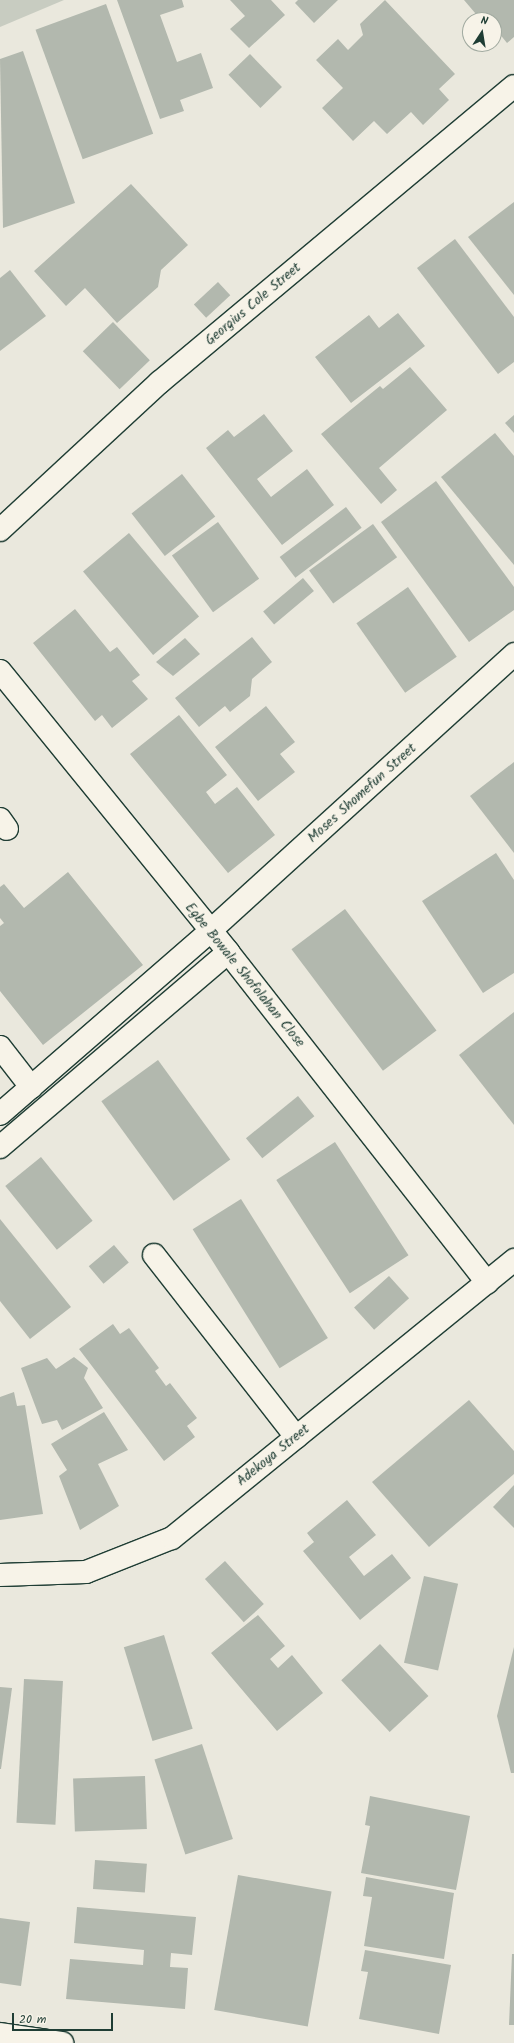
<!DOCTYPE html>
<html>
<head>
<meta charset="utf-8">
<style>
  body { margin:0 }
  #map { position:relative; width:514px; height:2043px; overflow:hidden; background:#eae8dd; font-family:Kalam,sans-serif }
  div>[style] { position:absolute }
  .green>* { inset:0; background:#c8ccc1 }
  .building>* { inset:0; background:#b2b8ae; transform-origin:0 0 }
  .roads { filter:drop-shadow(1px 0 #1f3d34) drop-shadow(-1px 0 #1f3d34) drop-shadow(0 1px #1f3d34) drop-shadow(0 -1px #1f3d34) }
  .minor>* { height:22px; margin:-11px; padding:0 11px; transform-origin:11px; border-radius:11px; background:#f7f3e8 }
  span { translate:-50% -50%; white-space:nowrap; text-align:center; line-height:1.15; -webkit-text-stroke:4px #f7f3e8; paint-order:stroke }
  .street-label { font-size:14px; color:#1f3d34 }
  .north { position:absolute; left:462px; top:12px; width:40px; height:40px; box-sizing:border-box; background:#f7f3e8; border:1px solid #a1aaa0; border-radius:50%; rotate:12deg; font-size:11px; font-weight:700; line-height:16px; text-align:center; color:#1f3d34 }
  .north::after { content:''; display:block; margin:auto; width:14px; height:18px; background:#1f3d34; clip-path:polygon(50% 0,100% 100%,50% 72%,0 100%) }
  .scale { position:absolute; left:12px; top:2013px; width:101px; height:18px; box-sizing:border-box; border:2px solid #1f3d34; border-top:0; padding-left:5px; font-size:12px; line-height:14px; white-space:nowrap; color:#1f3d34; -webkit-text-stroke:3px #f7f3e8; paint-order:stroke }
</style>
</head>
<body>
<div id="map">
  <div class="green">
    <i style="clip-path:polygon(0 0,64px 0,0 27px)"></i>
  </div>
  <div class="building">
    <i style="clip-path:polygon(117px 0,182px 0,184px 7px,160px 15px,177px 62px,201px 53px,213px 88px,180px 100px,184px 111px,160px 119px)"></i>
    <i style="clip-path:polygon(230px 0,271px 0,285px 15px,249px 48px,230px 29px,245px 16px)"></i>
    <i style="clip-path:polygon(298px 0,338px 0,314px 23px,295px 3px)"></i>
    <i style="clip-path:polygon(385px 0,455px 74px,439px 89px,449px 100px,423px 125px,411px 112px,387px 134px,374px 121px,353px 141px,322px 108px,343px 88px,316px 60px,338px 39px,348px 50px,363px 35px,360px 24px)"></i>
    <i style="clip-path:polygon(464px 0,514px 0,514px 37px,507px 43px,494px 27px,494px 20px,481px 20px)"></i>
    <i style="left:106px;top:4px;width:138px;height:75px;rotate:70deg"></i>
    <i style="clip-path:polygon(23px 51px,75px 203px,3px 228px,0 59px)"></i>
    <i style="left:250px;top:54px;width:46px;height:30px;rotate:46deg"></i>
    <i style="clip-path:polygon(131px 184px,188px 245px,161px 270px,158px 287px,117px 323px,85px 288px,66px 306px,34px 271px)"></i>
    <i style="clip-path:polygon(514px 202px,514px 295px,468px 237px)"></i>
    <i style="clip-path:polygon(455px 239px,514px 317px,514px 362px,498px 374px,417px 268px)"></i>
    <i style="clip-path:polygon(10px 270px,46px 316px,0 351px,0 278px)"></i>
    <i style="left:218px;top:282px;width:18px;height:33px;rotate:47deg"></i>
    <i style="clip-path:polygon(398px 313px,425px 346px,351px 403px,315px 357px,369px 315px,379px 328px)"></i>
    <i style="left:113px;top:322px;width:53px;height:42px;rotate:46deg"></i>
    <i style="clip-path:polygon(410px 367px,447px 410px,379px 468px,397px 490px,381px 504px,321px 434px,380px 386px,383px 389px)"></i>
    <i style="clip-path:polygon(264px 414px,293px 451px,257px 479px,271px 497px,307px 469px,334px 505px,282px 545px,206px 448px,228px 430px,234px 437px)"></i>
    <i style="clip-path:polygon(514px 415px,514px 433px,505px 423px)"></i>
    <i style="clip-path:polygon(495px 433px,514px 456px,514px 565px,441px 477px)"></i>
    <i style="left:182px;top:474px;width:54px;height:64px;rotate:52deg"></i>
    <i style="clip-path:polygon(436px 481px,514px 587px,514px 610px,469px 642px,381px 522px)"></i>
    <i style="left:346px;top:507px;width:26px;height:83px;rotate:53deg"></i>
    <i style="left:218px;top:522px;width:70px;height:57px;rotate:54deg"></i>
    <i style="left:373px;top:524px;width:41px;height:79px;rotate:54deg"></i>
    <i style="left:129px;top:533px;width:109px;height:60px;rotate:50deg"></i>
    <i style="left:303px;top:578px;width:17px;height:52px;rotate:50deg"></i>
    <i style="left:408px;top:587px;width:85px;height:63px;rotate:55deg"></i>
    <i style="clip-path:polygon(75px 609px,110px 652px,117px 647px,140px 675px,132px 681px,148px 699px,112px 728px,102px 715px,95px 721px,33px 643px)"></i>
    <i style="clip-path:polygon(252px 637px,272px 662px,252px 679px,250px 696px,230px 712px,225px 706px,199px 727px,175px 698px)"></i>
    <i style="clip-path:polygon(185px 638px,200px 654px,173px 676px,156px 662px)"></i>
    <i style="clip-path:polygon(266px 706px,295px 742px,280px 754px,295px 772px,258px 801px,215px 747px)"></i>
    <i style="clip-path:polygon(179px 715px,227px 775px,206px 792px,215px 804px,237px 787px,275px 835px,228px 873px,130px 754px)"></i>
    <i style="clip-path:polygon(514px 762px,514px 853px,470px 796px)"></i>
    <i style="clip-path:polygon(496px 853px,514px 880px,514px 973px,483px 993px,422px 901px)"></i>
    <i style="clip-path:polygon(68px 872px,143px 965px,43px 1045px,0 991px,0 926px,4px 923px,0 918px,0 887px,4px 884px,24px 908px)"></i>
    <i style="left:345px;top:909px;width:152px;height:67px;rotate:53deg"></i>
    <i style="clip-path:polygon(514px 1012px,514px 1125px,459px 1055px)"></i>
    <i style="left:158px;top:1060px;width:123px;height:70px;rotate:54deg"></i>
    <i style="left:298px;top:1096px;width:26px;height:67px;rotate:51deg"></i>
    <i style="left:335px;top:1142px;width:135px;height:70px;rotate:57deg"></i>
    <i style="left:41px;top:1157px;width:82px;height:46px;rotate:51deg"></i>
    <i style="left:241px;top:1199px;width:164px;height:57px;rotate:58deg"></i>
    <i style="clip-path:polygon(0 1219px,71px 1307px,30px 1339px,0 1301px)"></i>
    <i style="left:114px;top:1245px;width:23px;height:33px;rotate:50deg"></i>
    <i style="left:389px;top:1276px;width:30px;height:47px;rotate:48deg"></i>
    <i style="clip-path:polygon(113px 1324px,120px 1334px,129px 1328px,159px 1368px,155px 1371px,166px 1386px,170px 1383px,197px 1418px,187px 1426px,195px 1437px,164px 1461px,79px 1349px)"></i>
    <i style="clip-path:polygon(74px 1357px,88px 1368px,84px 1378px,103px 1408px,62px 1430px,57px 1420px,42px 1424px,21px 1368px,47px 1358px,56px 1369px)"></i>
    <i style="clip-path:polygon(14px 1392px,17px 1406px,25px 1405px,43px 1514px,0 1520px,0 1397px)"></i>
    <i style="clip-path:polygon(469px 1400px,514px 1451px,514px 1474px,429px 1547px,372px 1482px)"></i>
    <i style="clip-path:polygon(104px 1412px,128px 1450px,98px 1464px,119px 1506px,80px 1530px,59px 1476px,67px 1470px,51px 1444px)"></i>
    <i style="clip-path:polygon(514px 1485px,514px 1528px,493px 1507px)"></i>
    <i style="clip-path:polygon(347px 1500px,376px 1535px,349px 1557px,364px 1576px,392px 1554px,411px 1578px,360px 1620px,303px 1551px,314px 1542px,307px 1533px)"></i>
    <i style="left:225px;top:1561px;width:58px;height:27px;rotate:48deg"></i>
    <i style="left:424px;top:1576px;width:35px;height:89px;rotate:13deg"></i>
    <i style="clip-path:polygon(258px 1615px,285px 1646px,270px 1659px,278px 1668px,292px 1655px,323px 1693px,277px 1731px,211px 1653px)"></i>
    <i style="left:164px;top:1635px;width:98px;height:42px;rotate:73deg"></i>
    <i style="left:380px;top:1644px;width:71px;height:53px;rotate:47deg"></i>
    <i style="clip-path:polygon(514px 1647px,514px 1773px,511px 1773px,497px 1716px)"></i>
    <i style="left:24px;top:1679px;width:39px;height:144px;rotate:3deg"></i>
    <i style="clip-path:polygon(0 1687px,12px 1688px,1px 1769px,0 1769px)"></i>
    <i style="left:202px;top:1744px;width:100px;height:50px;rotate:72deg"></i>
    <i style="left:145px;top:1776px;width:53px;height:72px;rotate:88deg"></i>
    <i style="clip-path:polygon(370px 1796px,470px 1816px,456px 1890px,361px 1873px,370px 1826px,365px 1825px)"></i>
    <i style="left:95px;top:1860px;width:52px;height:29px;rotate:4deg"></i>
    <i style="left:238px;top:1875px;width:95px;height:137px;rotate:10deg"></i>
    <i style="clip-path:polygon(366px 1877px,454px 1893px,444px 1959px,364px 1946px,372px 1897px,363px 1896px)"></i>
    <i style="clip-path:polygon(77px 1907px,196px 1917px,192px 1955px,171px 1953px,170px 1967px,188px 1968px,185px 2009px,66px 1999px,70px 1959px,143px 1965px,144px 1950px,74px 1943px)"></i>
    <i style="clip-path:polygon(0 1918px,30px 1922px,21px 1986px,0 1983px)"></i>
    <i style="clip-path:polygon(365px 1950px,451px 1965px,439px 2034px,359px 2019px,368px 1972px,361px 1971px)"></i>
    <i style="clip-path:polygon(512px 1954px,514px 1954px,514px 2025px,509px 2025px)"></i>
  </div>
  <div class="roads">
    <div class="minor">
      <i style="left:0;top:530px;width:218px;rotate:-42.8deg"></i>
      <i style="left:160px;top:382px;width:461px;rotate:-39.9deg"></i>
      <i style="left:0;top:671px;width:362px;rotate:50.9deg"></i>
      <i style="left:228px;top:952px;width:420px;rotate:51.9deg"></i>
      <i style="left:0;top:819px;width:12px;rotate:55deg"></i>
      <i style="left:0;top:1047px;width:51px;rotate:52.2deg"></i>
      <i style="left:0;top:1114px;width:277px;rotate:-41deg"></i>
      <i style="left:209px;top:932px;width:413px;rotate:-42.3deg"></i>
      <i style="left:0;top:1147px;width:300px;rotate:-40.5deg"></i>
      <i style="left:154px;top:1255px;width:231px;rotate:52deg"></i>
      <i style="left:0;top:1575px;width:86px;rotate:-2deg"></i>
      <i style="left:86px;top:1572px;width:92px;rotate:-21.6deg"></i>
      <i style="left:172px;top:1538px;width:441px;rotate:-39.1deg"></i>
      <i style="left:0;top:2034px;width:63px;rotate:8.3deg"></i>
    </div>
  </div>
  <div class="street-label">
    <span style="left:253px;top:304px;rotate:-40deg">Georgius Cole Street</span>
    <span style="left:362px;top:793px;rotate:-42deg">Moses Shomefun Street</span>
    <span style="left:245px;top:975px;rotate:51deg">Egbe Bowale Shofolahan Close</span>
    <span style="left:273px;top:1455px;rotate:-39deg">Adekoya Street</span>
  </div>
  <div class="north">N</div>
  <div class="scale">20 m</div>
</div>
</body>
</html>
